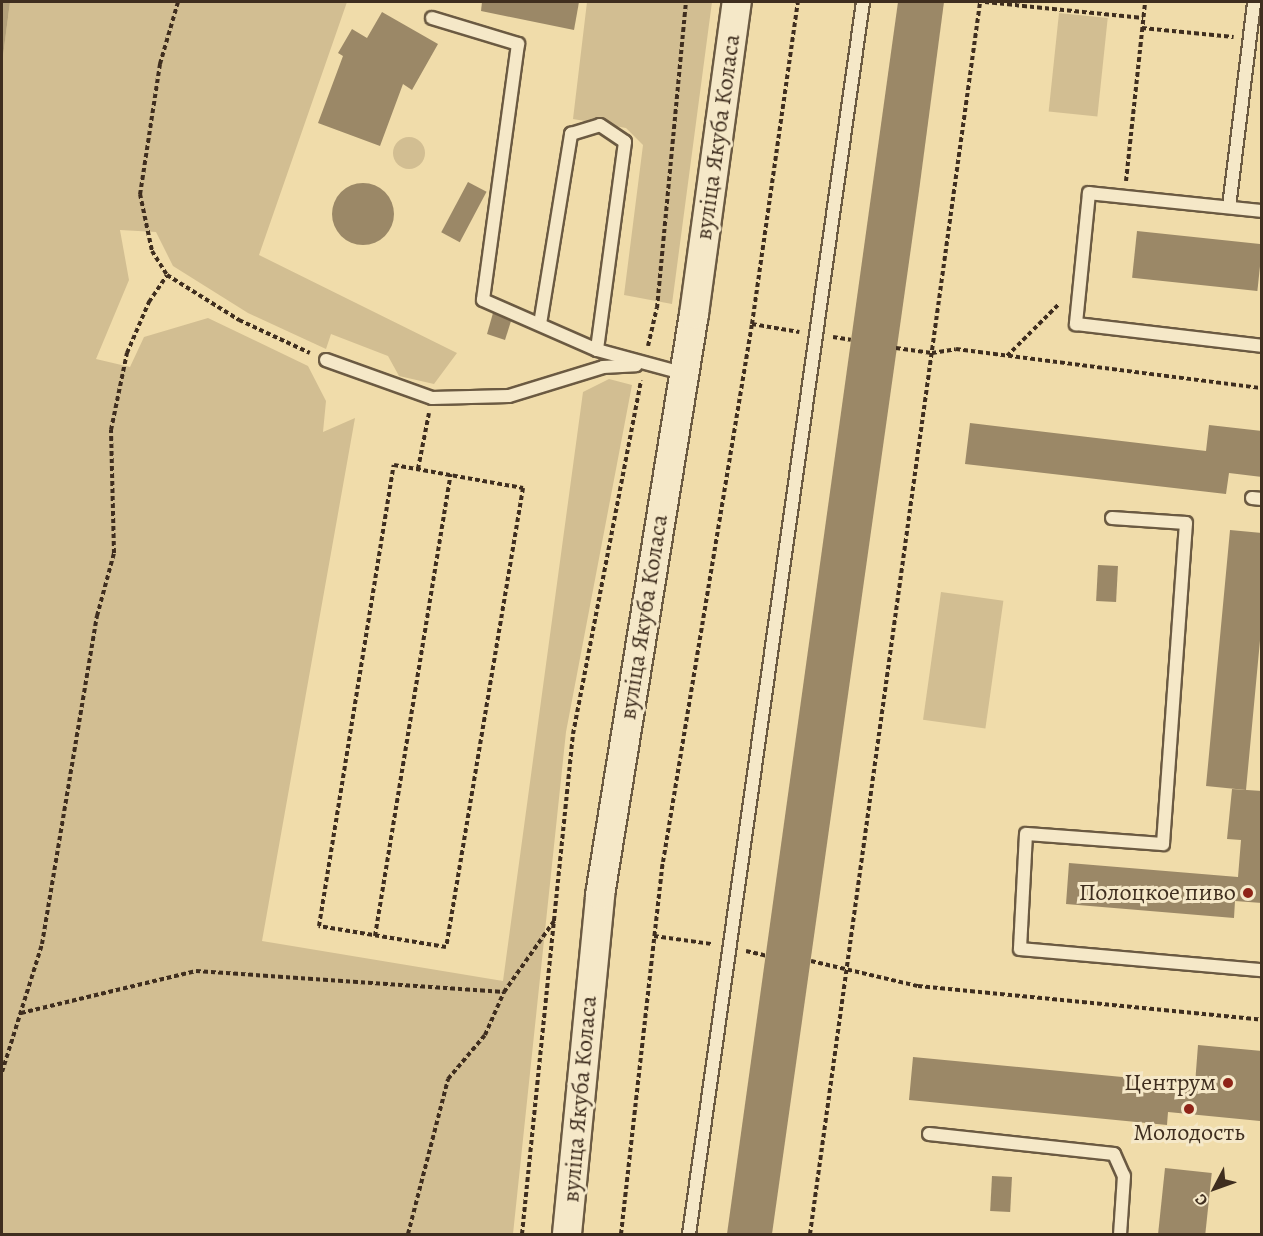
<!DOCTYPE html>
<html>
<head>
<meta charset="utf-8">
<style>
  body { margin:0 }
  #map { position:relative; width:1263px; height:1236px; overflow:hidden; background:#f0dcaa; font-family:Alegreya,serif }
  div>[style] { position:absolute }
  .green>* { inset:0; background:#d2be92; transform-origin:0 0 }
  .round { border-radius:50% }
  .water>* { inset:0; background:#b4a17b }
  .building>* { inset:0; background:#9b8867; transform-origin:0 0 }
  .path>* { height:4px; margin-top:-2px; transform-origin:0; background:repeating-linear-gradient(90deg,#3f2e1f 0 4.5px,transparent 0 7.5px) }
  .roads { filter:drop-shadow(2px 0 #6b5a42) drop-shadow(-2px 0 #6b5a42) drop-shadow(0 2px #6b5a42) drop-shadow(0 -2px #6b5a42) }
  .service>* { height:12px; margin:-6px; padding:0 6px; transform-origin:6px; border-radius:6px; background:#f5e8c8 }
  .tertiary>* { height:28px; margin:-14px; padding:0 14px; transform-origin:14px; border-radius:14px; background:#f5e8c8 }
  .dots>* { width:16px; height:16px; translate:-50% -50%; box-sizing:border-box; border:3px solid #f5e8c8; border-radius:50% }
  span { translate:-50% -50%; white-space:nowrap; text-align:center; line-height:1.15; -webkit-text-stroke:6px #f5e8c8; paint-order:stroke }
  .street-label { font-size:24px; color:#3f2e1f }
  .poi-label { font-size:24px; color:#3f2e1f }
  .right { translate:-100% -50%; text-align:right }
  .frame { position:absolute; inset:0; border:3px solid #3f2e1f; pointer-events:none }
  .north { position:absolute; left:1185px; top:1158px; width:60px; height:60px; -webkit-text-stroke:4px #f5e8c8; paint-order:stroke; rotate:229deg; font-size:16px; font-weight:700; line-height:24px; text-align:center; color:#3f2e1f }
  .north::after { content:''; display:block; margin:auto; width:21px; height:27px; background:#3f2e1f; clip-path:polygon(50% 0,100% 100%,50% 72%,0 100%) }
</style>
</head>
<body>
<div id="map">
  <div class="green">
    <i style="clip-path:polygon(10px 2px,347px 2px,259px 255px,457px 353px,434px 384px,399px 376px,388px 356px,331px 334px,326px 349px,248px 313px,173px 266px,156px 232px,120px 230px,129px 280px,96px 359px,130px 367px,144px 337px,208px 318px,308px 366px,326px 401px,323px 432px,355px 418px,262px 941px,503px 981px,583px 392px,609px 379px,632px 385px,566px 732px,513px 1234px,2px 1234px,2px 64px)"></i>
    <i style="clip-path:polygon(587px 2px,712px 2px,672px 304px,624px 295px,643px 145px,626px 128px,573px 119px)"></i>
    <i style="left:1059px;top:13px;width:49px;height:99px;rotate:6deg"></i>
    <i class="round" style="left:393px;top:137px;width:32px;height:32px"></i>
    <i style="left:941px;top:592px;width:63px;height:129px;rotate:8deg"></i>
  </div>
  <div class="water">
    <i style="clip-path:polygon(2px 2px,10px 2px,2px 64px)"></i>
  </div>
  <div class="building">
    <i style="clip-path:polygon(482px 2px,579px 2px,574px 30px,481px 11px)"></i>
    <i style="clip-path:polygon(898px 2px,944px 2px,919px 191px,772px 1234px,727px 1234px)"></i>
    <i style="clip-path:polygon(382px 12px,438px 44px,412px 90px,403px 84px,380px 146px,318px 123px,343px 56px,338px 53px,352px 29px,367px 38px)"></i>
    <i style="left:468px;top:182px;width:21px;height:57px;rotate:28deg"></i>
    <i class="round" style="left:332px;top:183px;width:62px;height:62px"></i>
    <i style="left:1137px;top:231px;width:126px;height:47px;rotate:6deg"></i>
    <i style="clip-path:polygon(493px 313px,511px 321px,505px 340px,487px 334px)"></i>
    <i style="clip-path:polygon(970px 423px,1206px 451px,1209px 425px,1262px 431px,1262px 477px,1229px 473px,1226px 494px,965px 464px)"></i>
    <i style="clip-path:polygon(1230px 530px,1262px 533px,1262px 619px,1246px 790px,1206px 786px)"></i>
    <i style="left:1098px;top:565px;width:20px;height:36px;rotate:3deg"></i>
    <i style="clip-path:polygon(1232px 789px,1262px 791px,1262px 903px,1235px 901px,1234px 918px,1066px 904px,1069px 863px,1238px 877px,1241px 840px,1227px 839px)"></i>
    <i style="clip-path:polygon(1198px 1045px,1262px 1051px,1260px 1121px,1168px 1112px,1167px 1125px,909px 1100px,913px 1057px,1195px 1084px)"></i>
    <i style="left:1165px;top:1168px;width:47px;height:66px;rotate:6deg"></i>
    <i style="left:992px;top:1176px;width:20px;height:35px;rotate:3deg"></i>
  </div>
  <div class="path">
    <i style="left:178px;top:2px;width:65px;rotate:106.2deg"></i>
    <i style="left:160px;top:64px;width:132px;rotate:98.7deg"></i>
    <i style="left:140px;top:194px;width:58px;rotate:78.1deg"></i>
    <i style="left:152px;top:251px;width:28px;rotate:58deg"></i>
    <i style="left:167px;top:275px;width:85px;rotate:32deg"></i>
    <i style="left:239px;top:320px;width:78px;rotate:24.9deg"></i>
    <i style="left:985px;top:2px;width:159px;rotate:5.8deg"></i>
    <i style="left:1142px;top:28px;width:92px;rotate:5.6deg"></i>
    <i style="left:1126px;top:181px;width:180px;rotate:-83.9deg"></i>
    <i style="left:752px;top:324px;width:48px;rotate:9.7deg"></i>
    <i style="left:833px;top:337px;width:18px;rotate:9deg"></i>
    <i style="left:648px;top:346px;width:39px;rotate:-77deg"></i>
    <i style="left:657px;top:308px;width:307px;rotate:-84.6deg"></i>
    <i style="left:896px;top:348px;width:36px;rotate:8deg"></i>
    <i style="left:932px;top:353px;width:24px;rotate:-9deg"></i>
    <i style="left:956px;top:349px;width:308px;rotate:7.3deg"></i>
    <i style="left:1007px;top:356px;width:74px;rotate:-45deg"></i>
    <i style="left:394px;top:465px;width:131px;rotate:10.1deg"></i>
    <i style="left:523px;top:488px;width:465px;rotate:99.5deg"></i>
    <i style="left:446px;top:947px;width:129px;rotate:-170.6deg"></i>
    <i style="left:319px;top:926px;width:467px;rotate:-80.8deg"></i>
    <i style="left:418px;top:469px;width:57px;rotate:-78.9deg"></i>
    <i style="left:375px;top:936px;width:468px;rotate:-80.7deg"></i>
    <i style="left:654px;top:936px;width:59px;rotate:7.9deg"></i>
    <i style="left:746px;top:951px;width:22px;rotate:13deg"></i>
    <i style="left:811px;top:961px;width:110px;rotate:13.2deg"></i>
    <i style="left:918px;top:986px;width:346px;rotate:5.6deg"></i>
    <i style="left:21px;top:1013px;width:180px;rotate:-13.5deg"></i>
    <i style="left:196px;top:971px;width:309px;rotate:3.9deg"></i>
    <i style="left:2px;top:1072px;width:134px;rotate:-72.6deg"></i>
    <i style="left:42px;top:944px;width:333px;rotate:-80.5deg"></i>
    <i style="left:97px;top:616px;width:65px;rotate:-74.9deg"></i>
    <i style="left:114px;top:553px;width:123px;rotate:-91.4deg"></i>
    <i style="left:111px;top:430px;width:79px;rotate:-78.3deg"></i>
    <i style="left:127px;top:353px;width:56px;rotate:-66.7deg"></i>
    <i style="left:149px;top:302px;width:32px;rotate:-56deg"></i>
    <i style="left:408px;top:1234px;width:160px;rotate:-75.5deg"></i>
    <i style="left:448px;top:1079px;width:57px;rotate:-49.9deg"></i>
    <i style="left:485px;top:1035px;width:47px;rotate:-66.2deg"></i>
    <i style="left:504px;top:992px;width:87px;rotate:-54.8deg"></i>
    <i style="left:522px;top:1234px;width:503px;rotate:-84.18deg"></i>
    <i style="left:573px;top:734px;width:360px;rotate:-79.1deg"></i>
    <i style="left:621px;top:1234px;width:374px;rotate:-83.6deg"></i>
    <i style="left:663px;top:862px;width:545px;rotate:-80.61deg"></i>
    <i style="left:752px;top:324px;width:325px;rotate:-81.9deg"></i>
    <i style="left:810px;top:1234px;width:1244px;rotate:-82.14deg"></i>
  </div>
  <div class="roads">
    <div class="service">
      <i style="left:432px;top:18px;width:90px;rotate:16.8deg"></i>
      <i style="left:518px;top:44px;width:258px;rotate:97.8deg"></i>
      <i style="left:483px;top:300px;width:124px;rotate:23.7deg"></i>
      <i style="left:597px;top:350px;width:88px;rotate:15.1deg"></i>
      <i style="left:1229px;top:207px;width:207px;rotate:-83deg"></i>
      <i style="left:1262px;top:211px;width:174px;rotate:-174.1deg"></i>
      <i style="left:1089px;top:193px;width:132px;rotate:95.7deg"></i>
      <i style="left:1076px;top:324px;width:187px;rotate:6.7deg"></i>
      <i style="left:540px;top:324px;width:193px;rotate:-80.7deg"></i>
      <i style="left:571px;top:134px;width:30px;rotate:-17deg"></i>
      <i style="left:600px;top:125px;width:30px;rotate:34deg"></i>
      <i style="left:625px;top:142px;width:210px;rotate:97.7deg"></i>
      <i style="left:326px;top:360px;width:113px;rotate:19.7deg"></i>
      <i style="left:432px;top:398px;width:77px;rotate:-1.5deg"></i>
      <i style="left:509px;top:396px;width:98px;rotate:-17.1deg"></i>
      <i style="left:603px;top:367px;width:33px;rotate:-3deg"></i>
      <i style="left:1252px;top:498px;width:10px;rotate:6deg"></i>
      <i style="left:1112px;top:518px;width:74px;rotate:3.9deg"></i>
      <i style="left:1186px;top:523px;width:322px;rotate:94.1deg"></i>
      <i style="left:1163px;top:844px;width:137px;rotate:-175.8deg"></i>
      <i style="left:1026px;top:834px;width:115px;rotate:93deg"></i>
      <i style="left:1020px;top:949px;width:243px;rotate:5deg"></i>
      <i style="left:929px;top:1134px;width:186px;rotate:6.2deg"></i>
      <i style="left:1114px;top:1154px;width:24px;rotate:66deg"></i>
      <i style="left:1124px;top:1176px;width:58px;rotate:93.9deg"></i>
      <i style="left:689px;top:1234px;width:1244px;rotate:-81.96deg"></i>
    </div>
    <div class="tertiary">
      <i style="left:567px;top:1234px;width:341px;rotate:-84.4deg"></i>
      <i style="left:600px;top:895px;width:589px;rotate:-80.81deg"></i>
      <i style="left:694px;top:314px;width:315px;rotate:-82.2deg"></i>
    </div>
  </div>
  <div class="dots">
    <i style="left:1248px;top:893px;background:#8f2418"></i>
    <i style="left:1228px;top:1083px;background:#8f2418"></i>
    <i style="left:1189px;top:1109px;background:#8f2418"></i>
  </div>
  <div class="street-label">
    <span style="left:718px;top:137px;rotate:-82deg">вуліца Якуба Коласа</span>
    <span style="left:644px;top:617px;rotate:-81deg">вуліца Якуба Коласа</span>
    <span style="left:580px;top:1099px;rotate:-85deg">вуліца Якуба Коласа</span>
  </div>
  <div class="poi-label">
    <span class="right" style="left:1236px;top:893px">Полоцкое пиво</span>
    <span class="right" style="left:1216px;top:1083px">Центрум</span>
    <span style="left:1189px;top:1133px">Молодость</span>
  </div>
  <div class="frame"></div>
  <div class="north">С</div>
</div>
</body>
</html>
